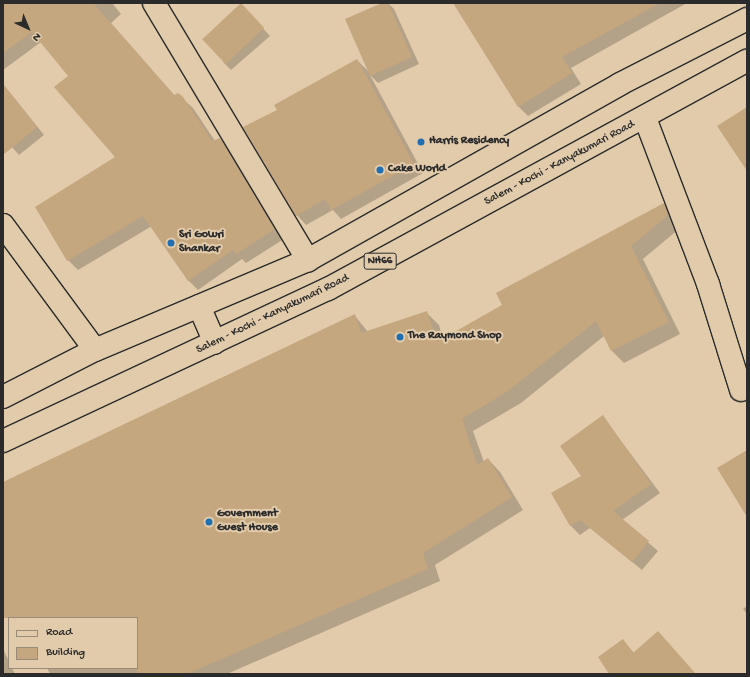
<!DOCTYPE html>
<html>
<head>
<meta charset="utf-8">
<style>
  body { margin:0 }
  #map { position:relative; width:750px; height:677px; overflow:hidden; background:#e2cbab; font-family:"Gochi Hand",sans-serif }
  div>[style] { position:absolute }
  .shadow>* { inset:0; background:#0003 }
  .building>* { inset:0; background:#c4a77f; transform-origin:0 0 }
  .roads { filter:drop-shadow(1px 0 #2b2b2b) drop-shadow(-1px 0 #2b2b2b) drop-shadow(0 1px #2b2b2b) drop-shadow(0 -1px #2b2b2b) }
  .minor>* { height:22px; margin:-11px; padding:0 11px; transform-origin:11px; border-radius:11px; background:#e2cbab }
  .highway>* { height:22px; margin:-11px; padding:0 11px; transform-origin:11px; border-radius:11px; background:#e2cbab }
  .dots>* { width:11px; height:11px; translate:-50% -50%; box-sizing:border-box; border:2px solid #e2cbab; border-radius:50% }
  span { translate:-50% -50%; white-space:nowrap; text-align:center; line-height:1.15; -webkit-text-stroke:4px #e2cbab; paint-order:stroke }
  .shield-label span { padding:1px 3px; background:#e2cbab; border:1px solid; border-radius:3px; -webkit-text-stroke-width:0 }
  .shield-label { font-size:11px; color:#2b2b2b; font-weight:700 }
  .poi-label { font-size:12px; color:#2b2b2b; font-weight:700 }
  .left { translate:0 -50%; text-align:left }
  .street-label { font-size:12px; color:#2b2b2b }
  .frame { position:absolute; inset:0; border:4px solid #2b2b2b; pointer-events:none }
  .legend { position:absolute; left:8px; top:617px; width:130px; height:52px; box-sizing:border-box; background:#e2cbab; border:1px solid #998b78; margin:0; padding:5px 7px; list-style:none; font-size:12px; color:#2b2b2b }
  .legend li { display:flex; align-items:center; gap:8px; height:20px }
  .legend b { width:20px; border:1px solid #998b78 }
  .north { position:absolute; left:8px; top:8px; width:40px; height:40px; -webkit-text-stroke:3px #e2cbab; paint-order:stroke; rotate:136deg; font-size:11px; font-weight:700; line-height:16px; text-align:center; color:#2b2b2b }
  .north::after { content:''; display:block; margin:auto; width:14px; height:18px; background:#2b2b2b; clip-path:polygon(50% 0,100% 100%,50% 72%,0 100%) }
</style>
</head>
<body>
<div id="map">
  <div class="shadow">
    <i style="clip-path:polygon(3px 3px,112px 3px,121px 14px,111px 23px,175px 96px,182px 98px,193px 108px,215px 141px,220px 139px,230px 149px,284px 239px,246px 263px,242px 259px,198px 290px,188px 280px,152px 226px,78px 270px,68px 260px,117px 157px,70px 76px,41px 42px,3px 70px)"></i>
    <i style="clip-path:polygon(384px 3px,388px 3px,394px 9px,419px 64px,378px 83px,370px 75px,423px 173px,341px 219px,333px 210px,306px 225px,297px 215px,278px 111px,357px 60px,369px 72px)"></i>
    <i style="clip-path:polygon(454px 3px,687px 3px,571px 68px,581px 84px,528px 116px,518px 106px)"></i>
    <i style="clip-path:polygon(248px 12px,270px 36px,231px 70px,223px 62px)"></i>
    <i style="clip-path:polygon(3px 84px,44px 135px,19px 155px,3px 137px)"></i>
    <i style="clip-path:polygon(664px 204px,676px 216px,680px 228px,643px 259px,680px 334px,624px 363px,612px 351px,604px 336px,521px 403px,473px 431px,484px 462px,488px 459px,500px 472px,523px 510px,435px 565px,440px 581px,227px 674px,50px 674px,47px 668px,137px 668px,137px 618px,27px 618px,3px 560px,3px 483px,355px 316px,368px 332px,426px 312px,439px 325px,443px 339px,503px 305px)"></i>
    <i style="clip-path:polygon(603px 417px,660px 493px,622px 520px,658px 551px,642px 570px,590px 528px,580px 535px,570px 525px,582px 476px)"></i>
    <i style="clip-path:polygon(747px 606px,747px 614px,743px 609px)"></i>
    <i style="clip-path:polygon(623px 640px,634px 653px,696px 674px,611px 674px)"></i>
    <i style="clip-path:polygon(3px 649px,9px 661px,9px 668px,12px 668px,15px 674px,3px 674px)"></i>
  </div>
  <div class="building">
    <i style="clip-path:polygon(3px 3px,93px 3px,174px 95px,178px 93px,183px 97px,212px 141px,220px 138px,275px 229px,236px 254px,233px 250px,188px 281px,143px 216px,67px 261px,35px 207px,115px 157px,54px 87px,68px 76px,32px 32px,3px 53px)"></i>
    <i style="left:241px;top:3px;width:34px;height:53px;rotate:47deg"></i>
    <i style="clip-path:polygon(382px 3px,388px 3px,412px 57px,370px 76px,345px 19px)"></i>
    <i style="clip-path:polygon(453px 3px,660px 3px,562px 57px,572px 73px,518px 107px)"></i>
    <i style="clip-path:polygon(357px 59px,414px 164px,331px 210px,325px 199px,296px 216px,243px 127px,277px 110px,274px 105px)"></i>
    <i style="clip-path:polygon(3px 84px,37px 127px,3px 155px)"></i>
    <i style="clip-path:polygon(747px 107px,747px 171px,717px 126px)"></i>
    <i style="clip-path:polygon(664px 203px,668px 215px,631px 246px,669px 322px,611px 351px,596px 321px,508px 391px,462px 419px,477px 465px,488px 458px,512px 497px,423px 553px,428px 569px,187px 674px,137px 674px,137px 618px,3px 618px,3px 482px,355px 314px,361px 333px,427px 311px,437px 342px,502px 305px,496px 293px)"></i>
    <i style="clip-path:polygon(603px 415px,651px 484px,613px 511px,649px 541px,632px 562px,580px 520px,570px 526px,551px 493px,581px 476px,560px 446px)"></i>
    <i style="clip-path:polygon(747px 450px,747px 517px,717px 468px)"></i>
    <i style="clip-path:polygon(658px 631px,696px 674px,609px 674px,598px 657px,623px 639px,633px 653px)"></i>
  </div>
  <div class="roads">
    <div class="minor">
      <i style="left:154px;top:3px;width:300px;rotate:59.1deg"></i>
      <i style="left:645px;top:118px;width:178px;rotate:69.2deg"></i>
      <i style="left:708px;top:284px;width:111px;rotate:72.7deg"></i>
      <i style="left:3px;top:225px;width:155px;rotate:53.6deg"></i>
      <i style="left:199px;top:306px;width:40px;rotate:66.6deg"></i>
    </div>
    <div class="highway">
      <i style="left:3px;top:397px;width:103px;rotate:-27.1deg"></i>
      <i style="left:95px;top:350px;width:231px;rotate:-22.9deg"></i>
      <i style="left:308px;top:260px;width:358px;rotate:-29.4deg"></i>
      <i style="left:620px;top:84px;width:143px;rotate:-27.1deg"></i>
      <i style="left:3px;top:441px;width:359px;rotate:-25.1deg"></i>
      <i style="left:328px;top:289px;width:477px;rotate:-28.6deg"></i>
    </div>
  </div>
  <div class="dots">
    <i style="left:421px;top:142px;background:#1f6fb2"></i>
    <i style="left:380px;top:170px;background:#1f6fb2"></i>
    <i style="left:171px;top:243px;background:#1f6fb2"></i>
    <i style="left:400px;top:337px;background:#1f6fb2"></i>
    <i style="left:209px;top:522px;background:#1f6fb2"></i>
  </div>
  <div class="shield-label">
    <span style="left:380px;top:261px">NH66</span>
  </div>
  <div class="poi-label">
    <span class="left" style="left:429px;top:142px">Harris Residency</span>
    <span class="left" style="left:388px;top:170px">Cake World</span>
    <span class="left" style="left:179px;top:243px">Sri Gowri<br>Shankar</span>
    <span class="left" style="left:408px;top:337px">The Raymond Shop</span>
    <span class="left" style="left:217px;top:522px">Government<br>Guest House</span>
  </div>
  <div class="street-label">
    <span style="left:560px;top:164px;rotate:-28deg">Salem - Kochi - Kanyakumari Road</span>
    <span style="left:273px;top:315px;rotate:-26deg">Salem - Kochi - Kanyakumari Road</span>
  </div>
  <div class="frame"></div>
  <ul class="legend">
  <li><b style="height:5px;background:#e2cbab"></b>Road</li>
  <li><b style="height:11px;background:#c4a77f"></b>Building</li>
  </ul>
  <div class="north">N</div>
</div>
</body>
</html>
